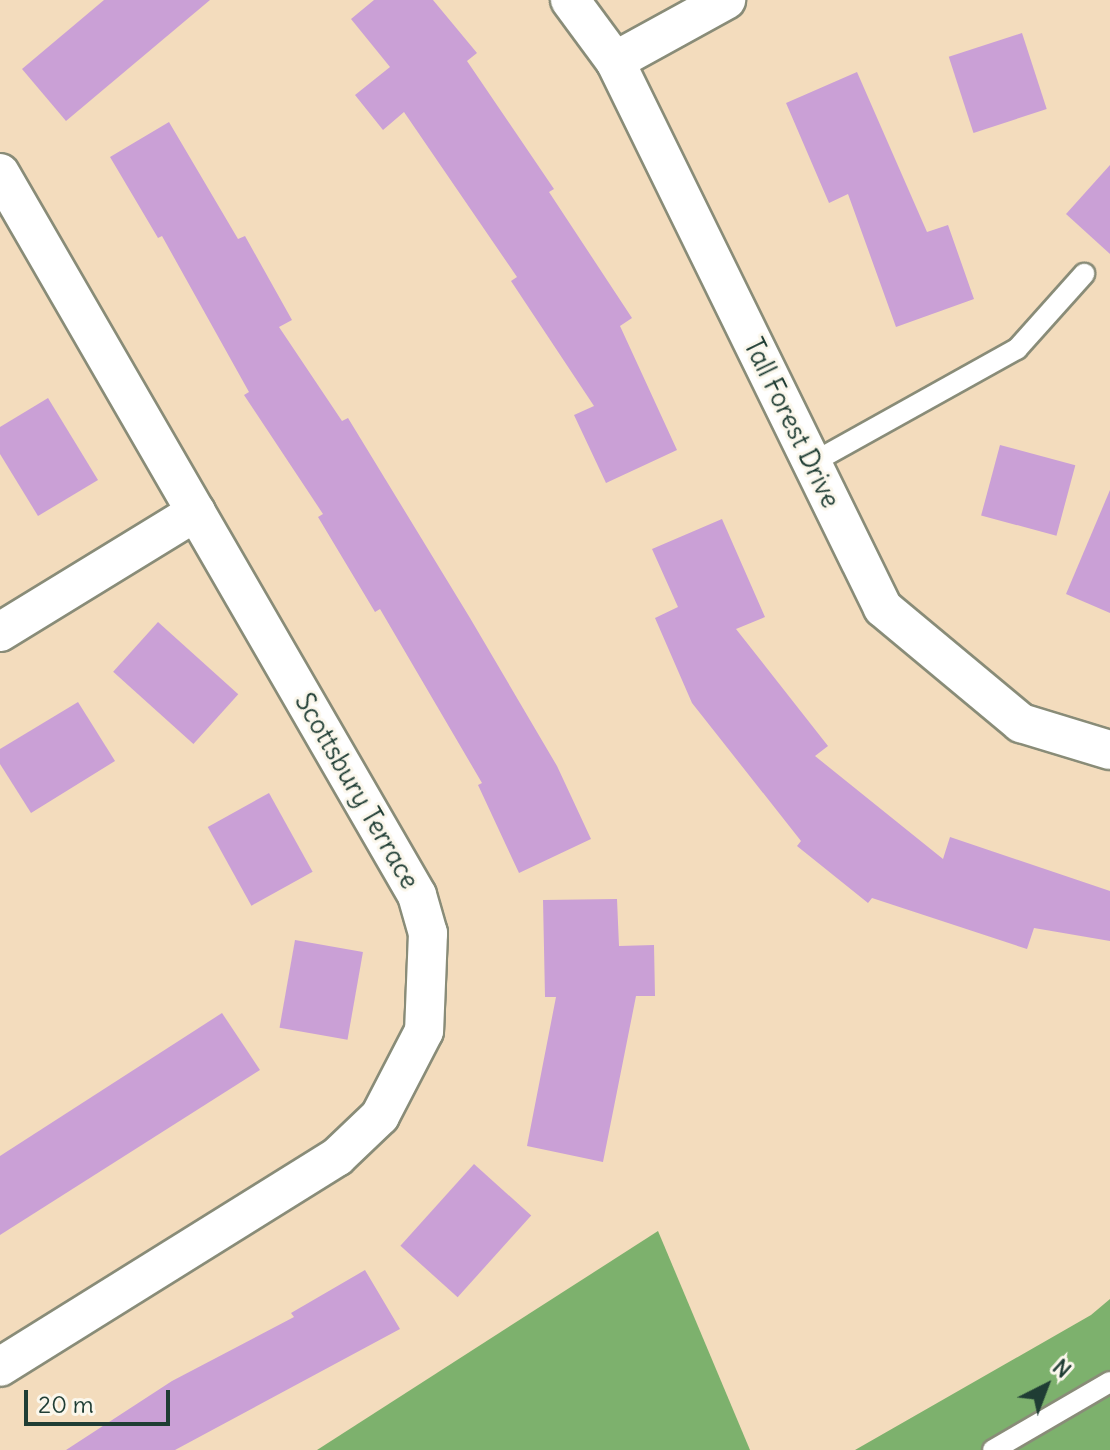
<!DOCTYPE html>
<html>
<head>
<meta charset="utf-8">
<style>
  body { margin:0 }
  #map { position:relative; width:1110px; height:1450px; overflow:hidden; background:#f3dcbd; font-family:Delius,sans-serif }
  div>[style] { position:absolute }
  .forest>* { inset:0; background:#7db16d }
  .building>* { inset:0; background:#caa0d6; transform-origin:0 0 }
  .roads { filter:drop-shadow(2px 0 #898c78) drop-shadow(-2px 0 #898c78) drop-shadow(0 2px #898c78) drop-shadow(0 -2px #898c78) }
  .lane>* { height:20px; margin:-10px; padding:0 10px; transform-origin:10px; border-radius:10px; background:#fff }
  .street>* { height:38px; margin:-19px; padding:0 19px; transform-origin:19px; border-radius:19px; background:#fff }
  span { translate:-50% -50%; white-space:nowrap; text-align:center; line-height:1.15; -webkit-text-stroke:6px #fbf7ec; paint-order:stroke }
  .street-label { font-size:26px; color:#1f3d34 }
  .north { position:absolute; left:1006px; top:1346px; width:80px; height:80px; -webkit-text-stroke:6px #fbf7ec; paint-order:stroke; rotate:42deg; font-size:22px; font-weight:700; line-height:32px; text-align:center; color:#1f3d34 }
  .north::after { content:''; display:block; margin:auto; width:28px; height:36px; background:#1f3d34; clip-path:polygon(50% 0,100% 100%,50% 72%,0 100%) }
  .scale { position:absolute; left:24px; top:1390px; width:146px; height:36px; box-sizing:border-box; border:4px solid #1f3d34; border-top:0; padding-left:10px; font-size:24px; line-height:28px; white-space:nowrap; color:#1f3d34; -webkit-text-stroke:6px #fbf7ec; paint-order:stroke }
</style>
</head>
<body>
<div id="map">
  <div class="forest">
    <i style="clip-path:polygon(658px 1231px,750px 1450px,317px 1450px)"></i>
    <i style="clip-path:polygon(1110px 1299px,1110px 1450px,855px 1450px,1091px 1315px)"></i>
  </div>
  <div class="building">
    <i style="clip-path:polygon(104px 0,210px 0,66px 121px,22px 69px)"></i>
    <i style="clip-path:polygon(374px 0,433px 0,477px 53px,467px 61px,554px 189px,549px 192px,632px 318px,620px 326px,677px 450px,606px 483px,574px 415px,594px 406px,511px 281px,517px 277px,404px 112px,383px 130px,355px 95px,390px 67px,351px 19px)"></i>
    <i style="left:1022px;top:33px;width:80px;height:77px;rotate:72deg"></i>
    <i style="clip-path:polygon(857px 72px,927px 232px,948px 225px,974px 299px,896px 327px,848px 194px,829px 203px,786px 103px)"></i>
    <i style="clip-path:polygon(169px 122px,238px 239px,245px 236px,292px 320px,279px 327px,342px 421px,348px 418px,470px 618px,557px 766px,591px 839px,519px 873px,478px 785px,482px 783px,380px 609px,375px 612px,318px 517px,323px 514px,244px 395px,249px 392px,162px 236px,158px 238px,110px 157px)"></i>
    <i style="clip-path:polygon(1110px 165px,1110px 254px,1066px 214px)"></i>
    <i style="clip-path:polygon(48px 398px,98px 480px,38px 516px,0 454px,0 427px)"></i>
    <i style="left:1000px;top:445px;width:78px;height:73px;rotate:15deg"></i>
    <i style="clip-path:polygon(1110px 490px,1110px 613px,1066px 594px)"></i>
    <i style="clip-path:polygon(722px 519px,765px 617px,736px 629px,828px 746px,815px 756px,943px 859px,950px 837px,1110px 891px,1110px 941px,1034px 928px,1027px 949px,872px 898px,868px 903px,797px 846px,801px 841px,692px 703px,655px 618px,678px 607px,652px 549px)"></i>
    <i style="left:158px;top:622px;width:108px;height:67px;rotate:42deg"></i>
    <i style="clip-path:polygon(78px 702px,115px 761px,31px 813px,0 764px,0 749px)"></i>
    <i style="left:269px;top:793px;width:90px;height:70px;rotate:61deg"></i>
    <i style="clip-path:polygon(617px 899px,619px 946px,654px 945px,655px 996px,636px 996px,603px 1162px,527px 1146px,556px 997px,545px 997px,543px 900px)"></i>
    <i style="left:295px;top:940px;width:69px;height:89px;rotate:10deg"></i>
    <i style="clip-path:polygon(222px 1013px,260px 1070px,0 1235px,0 1156px)"></i>
    <i style="left:474px;top:1164px;width:77px;height:110px;rotate:42deg"></i>
    <i style="clip-path:polygon(365px 1270px,400px 1329px,175px 1450px,66px 1450px,172px 1381px,294px 1317px,291px 1313px)"></i>
  </div>
  <div class="roads">
    <div class="lane">
      <i style="left:812px;top:463px;width:235px;rotate:-29.1deg"></i>
      <i style="left:1017px;top:349px;width:101px;rotate:-48.2deg"></i>
      <i style="left:993px;top:1450px;width:135px;rotate:-30.2deg"></i>
    </div>
    <div class="street">
      <i style="left:570px;top:0;width:76px;rotate:53.6deg"></i>
      <i style="left:615px;top:61px;width:609px;rotate:63.9deg"></i>
      <i style="left:883px;top:608px;width:180px;rotate:39.8deg"></i>
      <i style="left:1021px;top:723px;width:93px;rotate:16.9deg"></i>
      <i style="left:615px;top:61px;width:127px;rotate:-28.8deg"></i>
      <i style="left:0;top:173px;width:834px;rotate:59.99deg"></i>
      <i style="left:417px;top:895px;width:40px;rotate:74deg"></i>
      <i style="left:428px;top:933px;width:98px;rotate:92.3deg"></i>
      <i style="left:424px;top:1031px;width:96px;rotate:117.4deg"></i>
      <i style="left:380px;top:1116px;width:59px;rotate:136.4deg"></i>
      <i style="left:337px;top:1157px;width:397px;rotate:148.1deg"></i>
      <i style="left:0;top:632px;width:230px;rotate:-31.5deg"></i>
    </div>
  </div>
  <div class="street-label">
    <span style="left:792px;top:423px;rotate:64deg">Tall Forest Drive</span>
    <span style="left:357px;top:791px;rotate:60deg">Scottsbury Terrace</span>
  </div>
  <div class="north">N</div>
  <div class="scale">20 m</div>
</div>
</body>
</html>
